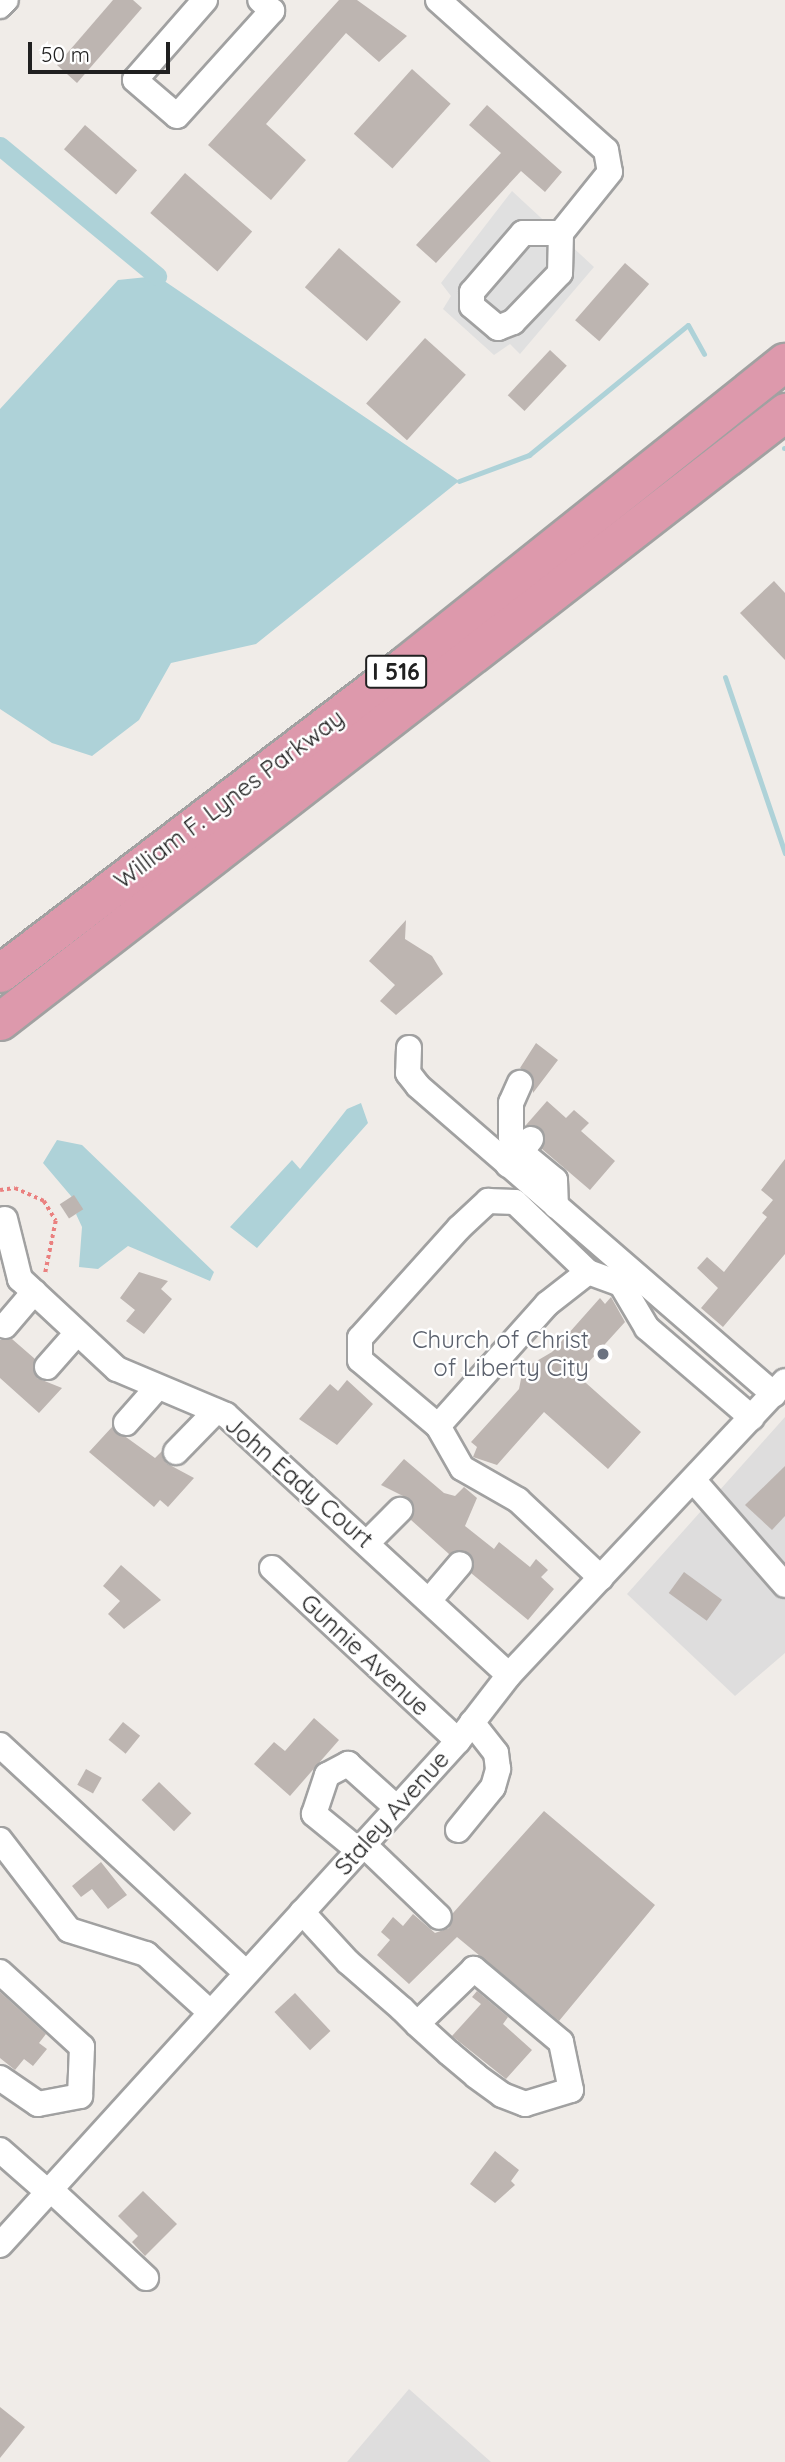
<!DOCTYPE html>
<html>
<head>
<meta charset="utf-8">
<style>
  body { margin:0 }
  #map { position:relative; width:785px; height:2462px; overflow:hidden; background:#f0ece8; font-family:Quicksand,sans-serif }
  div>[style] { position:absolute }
  .residential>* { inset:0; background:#dedddd }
  .parking>* { inset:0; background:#e0e0e0 }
  .water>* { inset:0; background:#aed2d8 }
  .stream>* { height:5px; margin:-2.5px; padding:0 2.5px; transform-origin:2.5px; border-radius:2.5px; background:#aed2d8 }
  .canal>* { height:19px; margin:-9.5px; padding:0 9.5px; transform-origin:9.5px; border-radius:9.5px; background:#aed2d8 }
  .building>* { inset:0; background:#bdb5b1; transform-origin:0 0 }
  .path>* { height:3.5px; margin-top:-1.75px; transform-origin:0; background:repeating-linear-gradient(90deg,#ea807f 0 3.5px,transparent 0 7px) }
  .roads { filter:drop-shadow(2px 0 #a1a1a1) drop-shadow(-2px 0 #a1a1a1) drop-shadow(0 2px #a1a1a1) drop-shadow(0 -2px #a1a1a1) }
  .minor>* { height:24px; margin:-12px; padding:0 12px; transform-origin:12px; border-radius:12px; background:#fff }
  .highway>* { height:37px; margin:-18.5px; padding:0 18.5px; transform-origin:18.5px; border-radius:18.5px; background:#dd99ac }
  .dots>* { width:19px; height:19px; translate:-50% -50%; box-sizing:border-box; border:4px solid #fff; border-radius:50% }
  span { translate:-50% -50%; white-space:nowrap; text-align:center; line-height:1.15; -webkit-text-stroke:5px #fff; paint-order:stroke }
  .shield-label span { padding:2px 5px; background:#fff; border:2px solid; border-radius:5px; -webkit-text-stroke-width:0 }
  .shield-label { font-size:23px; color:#202020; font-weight:700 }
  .street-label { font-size:24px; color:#202020 }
  .worship-label { font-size:24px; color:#5b616d }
  .right { translate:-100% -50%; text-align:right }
  .scale { position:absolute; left:28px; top:42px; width:142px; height:32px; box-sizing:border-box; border:4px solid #202020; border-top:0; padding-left:9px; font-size:21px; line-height:24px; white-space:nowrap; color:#202020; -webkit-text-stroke:5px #fff; paint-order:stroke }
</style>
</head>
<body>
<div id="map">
  <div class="residential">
    <i style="clip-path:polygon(785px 1417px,785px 1653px,735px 1696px,627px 1594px)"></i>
    <i style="clip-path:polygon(409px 2389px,491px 2462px,347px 2462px)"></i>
  </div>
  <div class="parking">
    <i style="clip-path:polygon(512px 191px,594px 267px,520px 354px,510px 344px,494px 355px,443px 309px,451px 296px,441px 283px)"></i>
  </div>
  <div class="water">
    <i style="clip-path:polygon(157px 276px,459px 481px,256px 644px,171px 663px,139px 720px,92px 756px,52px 743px,0 709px,0 409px,118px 280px)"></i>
    <i style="clip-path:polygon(361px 1103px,368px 1123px,257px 1248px,230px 1227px,292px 1160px,300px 1169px,347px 1109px)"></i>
    <i style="clip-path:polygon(57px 1140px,82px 1145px,214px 1272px,210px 1281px,128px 1246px,98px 1269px,79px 1267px,82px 1227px,76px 1214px,82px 1209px,43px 1163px)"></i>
  </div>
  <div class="stream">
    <i style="left:784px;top:448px;width:1px"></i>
    <i style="left:459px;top:481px;width:75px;rotate:-20.4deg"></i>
    <i style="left:529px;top:455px;width:205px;rotate:-39.3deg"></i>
    <i style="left:688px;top:325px;width:33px;rotate:61deg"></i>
    <i style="left:725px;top:677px;width:186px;rotate:71.2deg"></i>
  </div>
  <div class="canal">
    <i style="left:0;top:146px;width:204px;rotate:39.6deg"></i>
  </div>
  <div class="building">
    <i style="clip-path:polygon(113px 0,133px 0,142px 8px,77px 83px,57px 65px)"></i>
    <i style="clip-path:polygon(339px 0,357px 0,407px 36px,379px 62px,346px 33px,266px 124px,306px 160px,271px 200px,208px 145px)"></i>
    <i style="left:412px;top:69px;width:52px;height:87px;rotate:42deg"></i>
    <i style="clip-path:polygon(487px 105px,562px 172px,545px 192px,521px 171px,436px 263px,416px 245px,501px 153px,469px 125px)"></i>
    <i style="left:85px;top:125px;width:69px;height:32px;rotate:41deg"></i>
    <i style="left:185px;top:173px;width:89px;height:53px;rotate:41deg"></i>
    <i style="left:339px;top:248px;width:82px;height:52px;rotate:41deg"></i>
    <i style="left:625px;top:263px;width:32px;height:76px;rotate:41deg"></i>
    <i style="left:425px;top:338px;width:55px;height:88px;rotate:42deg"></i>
    <i style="left:550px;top:350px;width:23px;height:62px;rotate:43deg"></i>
    <i style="clip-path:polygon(774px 581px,785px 593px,785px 660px,740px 613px)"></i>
    <i style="clip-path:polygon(406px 920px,405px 939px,432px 956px,443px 974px,396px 1015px,380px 1001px,395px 985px,369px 961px)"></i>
    <i style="clip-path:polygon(536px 1043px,558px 1060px,533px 1093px,532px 1075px,520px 1068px)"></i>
    <i style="clip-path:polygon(547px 1101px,566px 1118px,574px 1110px,589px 1123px,581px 1131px,615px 1161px,590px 1190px,542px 1149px,541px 1128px,526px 1125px)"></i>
    <i style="clip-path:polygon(785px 1159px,785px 1254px,723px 1327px,701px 1308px,718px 1288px,697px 1268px,707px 1257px,724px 1272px,767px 1217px,762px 1213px,773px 1200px,761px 1190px)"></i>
    <i style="left:74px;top:1195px;width:17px;height:17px;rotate:57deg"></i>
    <i style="clip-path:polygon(139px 1272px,168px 1281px,161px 1289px,172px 1299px,144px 1334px,126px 1321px,135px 1310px,120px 1298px)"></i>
    <i style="clip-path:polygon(611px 1297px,625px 1322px,577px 1375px,641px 1432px,608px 1469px,544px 1412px,497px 1465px,473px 1457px,477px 1447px,471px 1442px,519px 1389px,523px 1369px,552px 1352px,600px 1298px,605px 1304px)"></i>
    <i style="clip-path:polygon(12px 1339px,35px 1359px,37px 1378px,62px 1388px,39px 1413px,0 1378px,0 1340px)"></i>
    <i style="clip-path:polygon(347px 1380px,373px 1404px,337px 1445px,299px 1419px,330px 1384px,338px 1391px)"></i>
    <i style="clip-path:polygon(112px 1427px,155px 1458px,162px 1451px,166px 1463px,194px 1478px,168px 1507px,160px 1500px,154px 1507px,89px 1452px)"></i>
    <i style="clip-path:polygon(404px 1459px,444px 1493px,455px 1496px,464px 1487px,477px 1498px,465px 1526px,494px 1549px,499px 1542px,530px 1567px,536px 1559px,548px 1570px,541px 1577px,554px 1589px,528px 1620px,471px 1573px,470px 1553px,449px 1554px,411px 1520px,411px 1500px,381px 1485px)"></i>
    <i style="clip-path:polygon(785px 1466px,785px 1516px,772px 1530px,745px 1505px)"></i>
    <i style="clip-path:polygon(121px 1565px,161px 1600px,124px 1629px,108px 1614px,120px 1601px,103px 1586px)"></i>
    <i style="left:684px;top:1572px;width:47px;height:26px;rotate:36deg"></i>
    <i style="clip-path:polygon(314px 1718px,339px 1740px,290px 1796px,254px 1764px,274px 1742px,285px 1751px)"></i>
    <i style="left:123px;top:1722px;width:22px;height:23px;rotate:39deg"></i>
    <i style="left:86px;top:1769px;width:18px;height:18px;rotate:29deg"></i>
    <i style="left:159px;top:1782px;width:45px;height:25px;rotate:44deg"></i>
    <i style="clip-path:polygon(544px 1811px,655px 1905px,559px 2021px,457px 1937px,409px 1984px,377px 1955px,390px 1940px,381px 1932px,393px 1917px,403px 1926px,413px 1914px,435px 1933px,449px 1928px,453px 1913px)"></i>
    <i style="clip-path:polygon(101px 1862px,127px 1895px,108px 1909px,92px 1889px,81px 1897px,72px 1886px)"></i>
    <i style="clip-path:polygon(477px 1991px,508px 2017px,503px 2024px,532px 2050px,506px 2079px,452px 2036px,481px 2004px,472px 1997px)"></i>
    <i style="clip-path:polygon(0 1992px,46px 2034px,39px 2043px,47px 2049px,33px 2066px,24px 2059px,15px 2070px,0 2058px)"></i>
    <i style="left:295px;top:1993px;width:52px;height:28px;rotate:47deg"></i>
    <i style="clip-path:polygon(495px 2151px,519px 2170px,511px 2181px,515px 2185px,495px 2203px,470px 2184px)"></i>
    <i style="clip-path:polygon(143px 2191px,177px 2224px,145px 2256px,132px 2242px,138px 2236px,118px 2216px)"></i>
    <i style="clip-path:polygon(0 2407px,25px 2427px,0 2458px)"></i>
  </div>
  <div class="path">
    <i style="left:0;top:1190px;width:15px;rotate:-8deg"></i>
    <i style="left:15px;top:1188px;width:32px;rotate:24deg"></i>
    <i style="left:44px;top:1201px;width:23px;rotate:59deg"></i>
    <i style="left:56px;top:1221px;width:55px;rotate:101.5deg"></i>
  </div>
  <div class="roads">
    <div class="minor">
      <i style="left:205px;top:0;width:106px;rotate:131.2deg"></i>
      <i style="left:135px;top:80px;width:55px;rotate:40.6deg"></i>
      <i style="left:177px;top:116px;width:142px;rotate:-47.9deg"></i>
      <i style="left:272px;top:11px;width:16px;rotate:-137deg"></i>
      <i style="left:438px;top:0;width:225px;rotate:41.8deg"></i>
      <i style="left:606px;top:150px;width:22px;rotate:80deg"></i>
      <i style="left:610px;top:172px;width:78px;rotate:128.8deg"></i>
      <i style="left:561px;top:233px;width:40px;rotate:91.4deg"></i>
      <i style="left:560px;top:273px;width:68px;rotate:133.8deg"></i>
      <i style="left:513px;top:322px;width:16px;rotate:158deg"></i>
      <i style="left:498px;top:328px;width:34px;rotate:-140deg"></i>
      <i style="left:472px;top:306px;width:14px;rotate:-90deg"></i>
      <i style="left:472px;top:292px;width:78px;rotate:-49.2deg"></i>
      <i style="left:523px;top:233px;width:38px"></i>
      <i style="left:0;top:6px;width:8px;rotate:-45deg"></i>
      <i style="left:409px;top:1048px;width:25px;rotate:92deg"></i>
      <i style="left:408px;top:1073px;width:16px;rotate:52deg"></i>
      <i style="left:418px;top:1086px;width:471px;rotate:40.9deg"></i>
      <i style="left:531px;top:1139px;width:16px;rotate:128deg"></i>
      <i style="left:521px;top:1152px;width:44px;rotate:39.5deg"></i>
      <i style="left:555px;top:1180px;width:26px;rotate:88deg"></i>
      <i style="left:508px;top:1165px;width:18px;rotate:-45deg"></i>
      <i style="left:521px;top:1152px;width:18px;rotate:-124deg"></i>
      <i style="left:511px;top:1137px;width:34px;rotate:-90deg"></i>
      <i style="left:511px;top:1103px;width:22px;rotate:-66deg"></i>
      <i style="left:5px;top:1219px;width:62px;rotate:76deg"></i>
      <i style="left:20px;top:1279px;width:132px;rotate:42.9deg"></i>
      <i style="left:117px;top:1369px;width:118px;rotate:22.9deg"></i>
      <i style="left:226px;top:1415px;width:384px;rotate:42.6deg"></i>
      <i style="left:5px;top:1326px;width:45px;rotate:-49.5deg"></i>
      <i style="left:47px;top:1367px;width:45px;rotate:-48.6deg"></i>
      <i style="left:126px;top:1423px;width:45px;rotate:-48.6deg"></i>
      <i style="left:438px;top:1426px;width:164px;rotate:-48.2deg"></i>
      <i style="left:547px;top:1304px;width:52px;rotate:-38deg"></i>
      <i style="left:176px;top:1452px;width:57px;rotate:-45.7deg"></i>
      <i style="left:694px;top:1481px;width:138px;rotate:48.8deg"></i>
      <i style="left:367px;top:1543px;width:47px;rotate:-45deg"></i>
      <i style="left:272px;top:1568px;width:254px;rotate:42.9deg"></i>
      <i style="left:601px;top:1578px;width:114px;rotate:-136.8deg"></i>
      <i style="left:518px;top:1500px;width:64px;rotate:-150.3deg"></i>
      <i style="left:462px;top:1468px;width:48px;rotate:-119.7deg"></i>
      <i style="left:438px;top:1426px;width:102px;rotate:-139.8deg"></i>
      <i style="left:360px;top:1360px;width:22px;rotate:-90deg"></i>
      <i style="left:360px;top:1338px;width:148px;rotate:-48deg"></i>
      <i style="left:459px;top:1228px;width:40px;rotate:-43deg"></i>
      <i style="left:488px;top:1201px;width:27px;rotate:2deg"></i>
      <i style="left:515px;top:1202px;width:101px;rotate:43.8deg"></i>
      <i style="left:588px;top:1272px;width:35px;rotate:20deg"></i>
      <i style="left:621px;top:1284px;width:51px;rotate:59.4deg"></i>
      <i style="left:647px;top:1328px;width:138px;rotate:40.6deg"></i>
      <i style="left:432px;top:1597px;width:43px;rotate:-49.7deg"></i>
      <i style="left:0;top:1745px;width:335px;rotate:42.8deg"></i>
      <i style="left:458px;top:1830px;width:55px;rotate:-50.9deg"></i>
      <i style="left:493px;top:1787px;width:19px;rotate:-74deg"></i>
      <i style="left:498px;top:1769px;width:16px;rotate:-97deg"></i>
      <i style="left:496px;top:1753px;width:39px;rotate:-128deg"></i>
      <i style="left:0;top:1840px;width:113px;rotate:52.5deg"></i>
      <i style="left:69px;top:1930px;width:81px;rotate:17.3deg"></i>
      <i style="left:146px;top:1954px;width:86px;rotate:42.2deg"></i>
      <i style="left:363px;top:1844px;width:105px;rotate:43.8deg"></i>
      <i style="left:358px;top:1850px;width:57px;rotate:-140.7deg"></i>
      <i style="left:314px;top:1814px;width:41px;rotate:-71.6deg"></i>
      <i style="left:327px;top:1775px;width:24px;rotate:-28deg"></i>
      <i style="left:348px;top:1764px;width:66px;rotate:41.9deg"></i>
      <i style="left:302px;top:1912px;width:68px;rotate:47.4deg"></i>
      <i style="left:348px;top:1962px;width:72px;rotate:41deg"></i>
      <i style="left:402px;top:2009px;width:21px;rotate:45deg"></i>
      <i style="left:417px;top:2024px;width:43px;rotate:42.2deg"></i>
      <i style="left:449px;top:2053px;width:35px;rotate:40deg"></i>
      <i style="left:476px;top:2076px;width:32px;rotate:36deg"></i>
      <i style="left:502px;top:2095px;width:25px;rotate:21deg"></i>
      <i style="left:525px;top:2104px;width:48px;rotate:-16.9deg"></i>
      <i style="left:571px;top:2090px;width:49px;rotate:-101.8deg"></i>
      <i style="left:561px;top:2042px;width:114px;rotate:-140deg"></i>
      <i style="left:474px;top:1969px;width:79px;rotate:136deg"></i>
      <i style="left:0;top:1972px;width:111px;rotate:42.4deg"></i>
      <i style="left:82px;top:2047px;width:49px;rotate:92.3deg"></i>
      <i style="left:0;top:2078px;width:46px;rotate:34.4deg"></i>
      <i style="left:38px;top:2104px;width:43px;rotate:-10.8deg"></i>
      <i style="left:0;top:2150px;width:64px;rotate:41.2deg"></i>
      <i style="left:50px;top:2189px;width:131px;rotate:42.8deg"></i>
      <i style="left:0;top:2245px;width:681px;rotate:-47.74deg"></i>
      <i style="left:458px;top:1741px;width:83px;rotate:-52.3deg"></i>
      <i style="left:509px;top:1675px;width:403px;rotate:-46.8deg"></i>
    </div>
    <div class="highway">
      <i style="left:0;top:973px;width:509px;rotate:-37.25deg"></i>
      <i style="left:405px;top:665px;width:486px;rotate:-38.6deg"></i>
      <i style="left:0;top:1021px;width:994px;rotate:-37.8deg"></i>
    </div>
  </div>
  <div class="dots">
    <i style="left:603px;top:1354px;background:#6b7280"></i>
  </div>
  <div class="shield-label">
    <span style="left:396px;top:672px">I 516</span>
  </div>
  <div class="street-label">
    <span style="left:229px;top:799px;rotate:-37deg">William F. Lynes Parkway</span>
    <span style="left:299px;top:1482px;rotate:41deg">John Eady Court</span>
    <span style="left:365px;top:1655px;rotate:43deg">Gunnie Avenue</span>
    <span style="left:392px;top:1813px;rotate:-48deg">Staley Avenue</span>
  </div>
  <div class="worship-label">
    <span class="right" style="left:589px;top:1354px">Church of Christ<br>of Liberty City</span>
  </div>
  <div class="scale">50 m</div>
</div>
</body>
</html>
